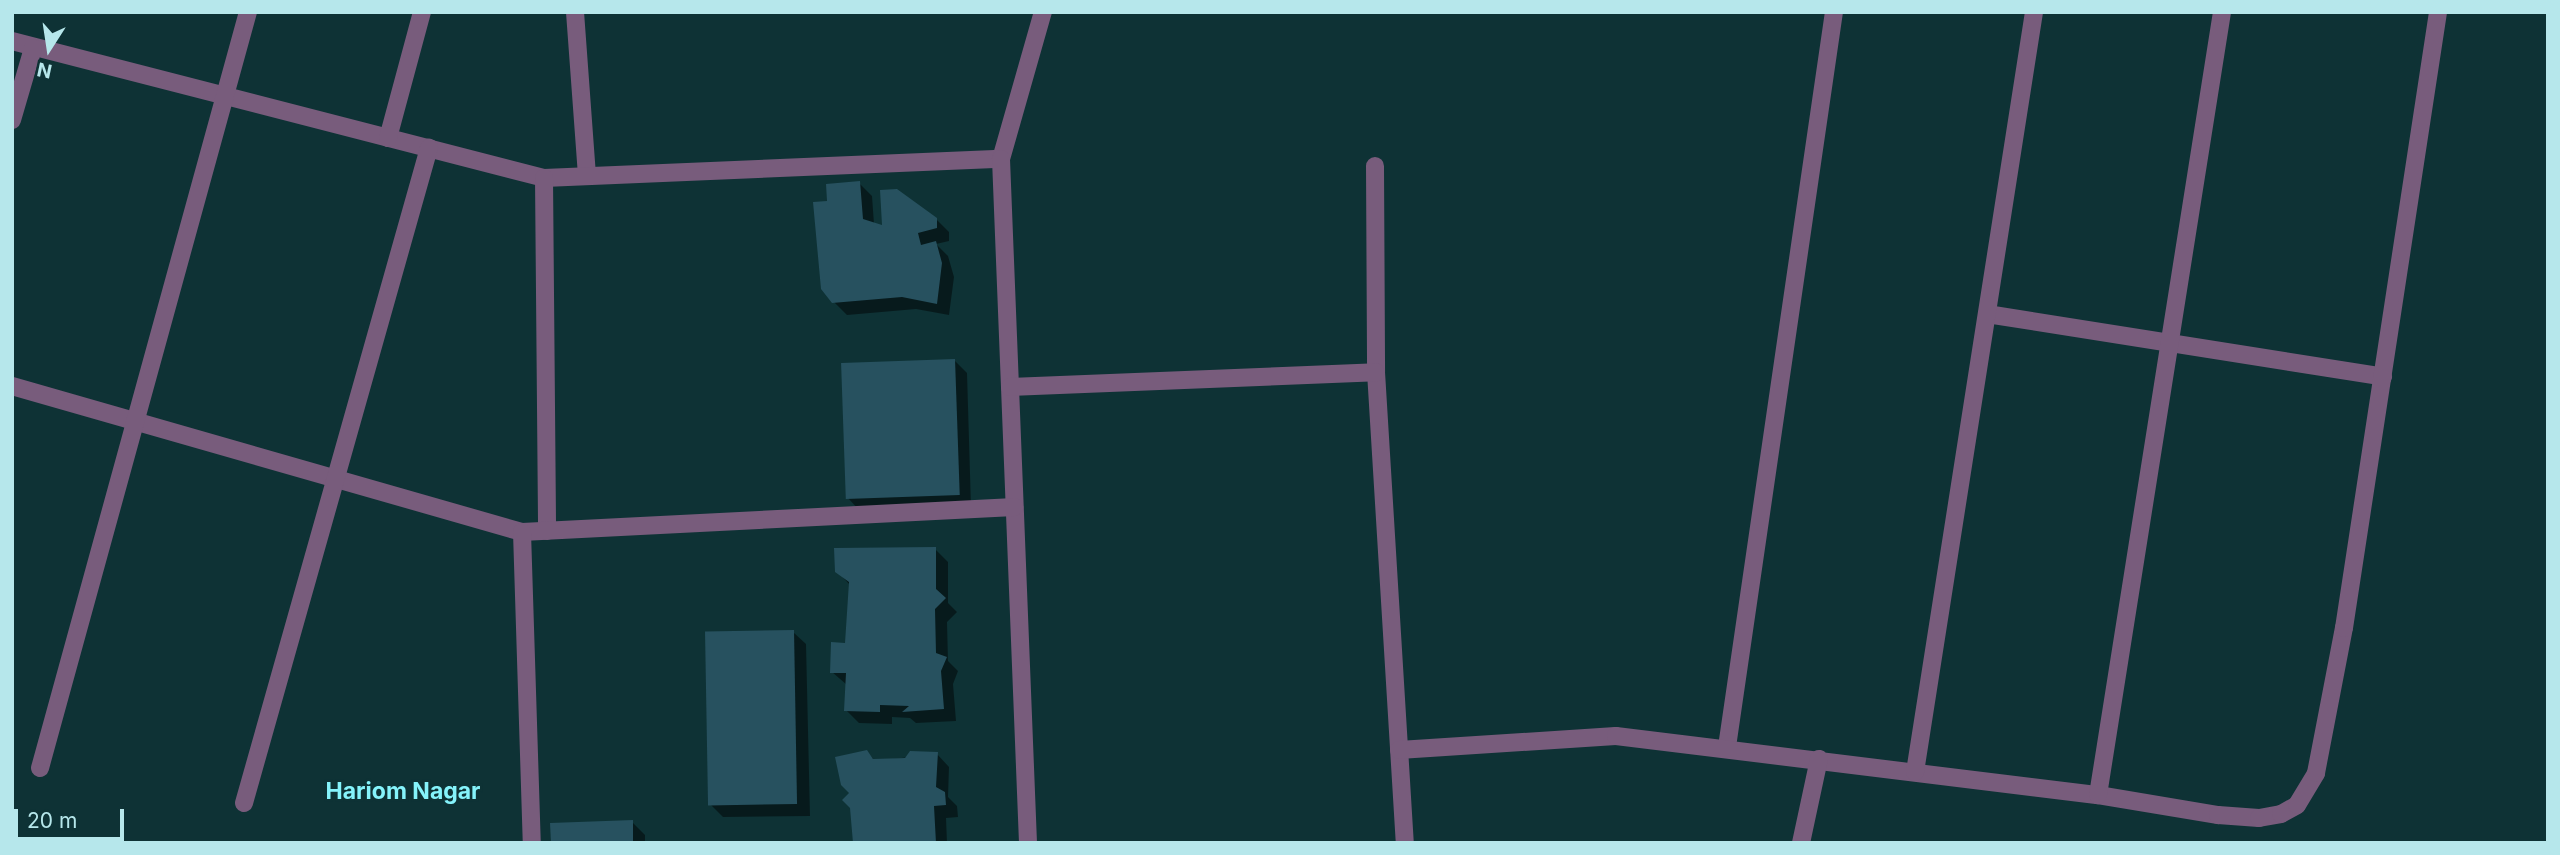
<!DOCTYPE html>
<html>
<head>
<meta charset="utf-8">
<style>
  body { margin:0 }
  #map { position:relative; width:2560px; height:855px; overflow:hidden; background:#0e3235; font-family:Inter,sans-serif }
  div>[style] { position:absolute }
  .shadow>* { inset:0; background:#0007 }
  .building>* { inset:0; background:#27515f; transform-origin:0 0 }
  .minor>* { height:18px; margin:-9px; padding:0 9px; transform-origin:9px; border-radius:9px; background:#785c7c }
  span { translate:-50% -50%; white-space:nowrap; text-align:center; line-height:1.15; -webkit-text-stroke:5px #0e3235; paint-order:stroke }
  .neighbourhood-label { font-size:23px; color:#85f3fb; font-weight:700 }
  .frame { position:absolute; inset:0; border:14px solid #b6e7eb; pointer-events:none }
  .north { position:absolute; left:14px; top:14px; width:70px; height:70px; -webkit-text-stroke:5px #0e3235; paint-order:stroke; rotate:192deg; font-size:19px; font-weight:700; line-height:28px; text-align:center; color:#b6e7eb }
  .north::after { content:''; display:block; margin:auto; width:24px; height:32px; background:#b6e7eb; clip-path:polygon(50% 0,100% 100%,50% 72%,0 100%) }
  .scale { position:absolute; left:14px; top:809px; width:110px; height:32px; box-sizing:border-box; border:4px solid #b6e7eb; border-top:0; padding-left:9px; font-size:21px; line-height:24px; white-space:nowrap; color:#b6e7eb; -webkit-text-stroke:5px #0e3235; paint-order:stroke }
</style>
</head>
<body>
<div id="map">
  <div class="shadow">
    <i style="clip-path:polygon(859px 183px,872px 196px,874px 224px,884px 227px,936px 219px,949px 232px,949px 241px,936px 244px,948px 256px,954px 277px,949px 315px,916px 309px,847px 315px,834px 302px,829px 202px)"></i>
    <i style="clip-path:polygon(955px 361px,967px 373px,971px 507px,859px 510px,847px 497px)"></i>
    <i style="clip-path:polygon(935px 549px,948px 562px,948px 603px,957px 612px,947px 622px,948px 661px,958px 671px,953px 684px,956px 721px,916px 723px,910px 718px,892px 717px,892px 724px,859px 723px,846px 710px,847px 685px,832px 672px,846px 644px,850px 585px,837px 571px)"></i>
    <i style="clip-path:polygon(793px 632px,806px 644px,810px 816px,723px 817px,710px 804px)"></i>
    <i style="clip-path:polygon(867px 752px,875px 761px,937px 754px,949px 767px,948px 797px,957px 806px,958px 817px,946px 818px,947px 843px,855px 843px,851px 793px)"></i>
    <i style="clip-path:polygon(632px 822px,645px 835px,645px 843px,553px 843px)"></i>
  </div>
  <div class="building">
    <i style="clip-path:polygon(860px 181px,863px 219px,882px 225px,880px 190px,897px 189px,937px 218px,937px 228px,918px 233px,921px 245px,936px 241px,942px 263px,937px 304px,902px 297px,832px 303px,821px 289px,813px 202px,827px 201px,826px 184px)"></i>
    <i style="left:955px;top:359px;width:136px;height:114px;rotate:88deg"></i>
    <i style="clip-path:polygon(936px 547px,936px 589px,946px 598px,935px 609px,936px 653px,947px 657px,941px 671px,944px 709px,902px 712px,909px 706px,880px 705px,880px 712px,844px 711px,846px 673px,830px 673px,831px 642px,845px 643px,849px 582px,835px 572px,834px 548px)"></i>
    <i style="left:794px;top:630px;width:174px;height:89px;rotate:89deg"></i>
    <i style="clip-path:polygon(867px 750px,873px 759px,905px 758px,910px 751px,938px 752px,936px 787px,945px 792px,946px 805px,934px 806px,936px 843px,853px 843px,850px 808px,842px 800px,849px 793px,841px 785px,835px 757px)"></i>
    <i style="clip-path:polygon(633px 820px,633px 843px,551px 843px,550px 823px)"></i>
  </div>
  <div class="minor">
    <i style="left:575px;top:12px;width:164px;rotate:85.8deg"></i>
    <i style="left:12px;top:41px;width:549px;rotate:14.44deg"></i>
    <i style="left:544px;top:178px;width:457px;rotate:-2.4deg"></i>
    <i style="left:1001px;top:159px;width:153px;rotate:-74.1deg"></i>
    <i style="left:12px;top:120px;width:75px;rotate:-73.7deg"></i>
    <i style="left:388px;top:138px;width:131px;rotate:-74.9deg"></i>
    <i style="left:1001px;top:159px;width:685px;rotate:87.74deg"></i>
    <i style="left:1375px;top:166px;width:206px;rotate:89.7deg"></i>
    <i style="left:1376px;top:372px;width:472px;rotate:86.5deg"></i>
    <i style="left:544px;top:178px;width:353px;rotate:89.5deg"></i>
    <i style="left:1987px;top:314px;width:401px;rotate:9deg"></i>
    <i style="left:12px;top:386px;width:530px;rotate:15.98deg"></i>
    <i style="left:522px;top:532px;width:493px;rotate:-2.9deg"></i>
    <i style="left:1010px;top:387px;width:366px;rotate:-2.3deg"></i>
    <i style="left:522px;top:532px;width:311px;rotate:88.2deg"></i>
    <i style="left:1727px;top:747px;width:743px;rotate:-81.72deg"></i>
    <i style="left:1399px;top:750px;width:217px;rotate:-3.7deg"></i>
    <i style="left:1616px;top:736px;width:486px;rotate:7deg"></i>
    <i style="left:2098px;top:795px;width:122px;rotate:9.5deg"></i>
    <i style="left:2218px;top:815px;width:41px;rotate:4.2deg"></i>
    <i style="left:2259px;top:818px;width:22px;rotate:-10deg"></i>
    <i style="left:2281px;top:814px;width:18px;rotate:-29deg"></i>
    <i style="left:2297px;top:805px;width:37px;rotate:-59deg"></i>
    <i style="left:2316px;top:773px;width:148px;rotate:-79.1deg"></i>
    <i style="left:2344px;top:628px;width:623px;rotate:-81.32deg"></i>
    <i style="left:40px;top:768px;width:784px;rotate:-74.62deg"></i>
    <i style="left:1915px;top:772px;width:769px;rotate:-81.1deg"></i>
    <i style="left:2098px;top:795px;width:793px;rotate:-81deg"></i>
    <i style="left:244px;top:803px;width:681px;rotate:-74.23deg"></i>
    <i style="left:1801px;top:843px;width:86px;rotate:-77.9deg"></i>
  </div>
  <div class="neighbourhood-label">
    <span style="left:403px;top:791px">Hariom Nagar</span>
  </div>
  <div class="frame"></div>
  <div class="north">N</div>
  <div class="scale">20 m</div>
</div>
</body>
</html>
